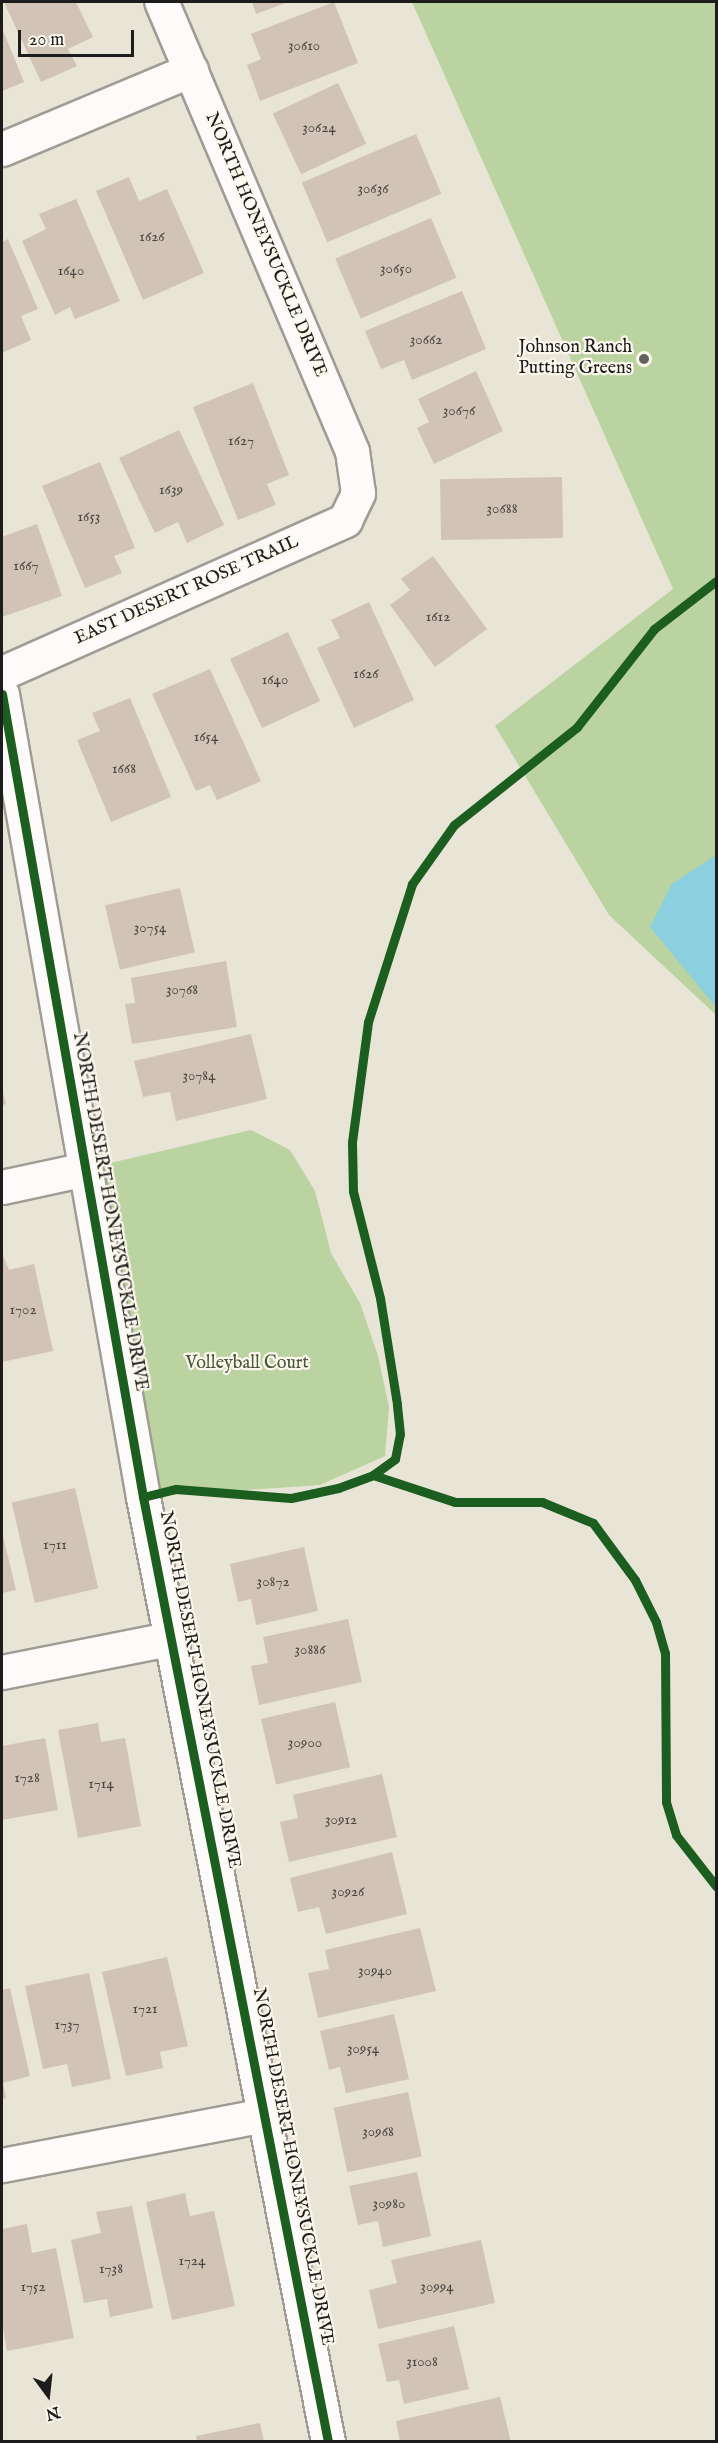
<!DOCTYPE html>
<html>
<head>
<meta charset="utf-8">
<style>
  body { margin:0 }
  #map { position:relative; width:718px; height:2443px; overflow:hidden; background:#e8e4d6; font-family:"IM FELL English",serif }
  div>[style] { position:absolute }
  .green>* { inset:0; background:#bad3a0 }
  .water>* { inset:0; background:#8ccfde }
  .building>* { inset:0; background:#d1c4b6; transform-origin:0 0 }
  .roads { filter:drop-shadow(2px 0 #9e9c95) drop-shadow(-2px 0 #9e9c95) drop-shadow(0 2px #9e9c95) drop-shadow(0 -2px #9e9c95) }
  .street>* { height:33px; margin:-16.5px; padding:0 16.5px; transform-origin:16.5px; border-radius:16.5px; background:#fcfbf9 }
  .cycleway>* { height:9px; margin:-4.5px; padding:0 4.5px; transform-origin:4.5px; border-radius:4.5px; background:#1b5e20 }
  .dots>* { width:16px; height:16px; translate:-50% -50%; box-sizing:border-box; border:3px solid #fbf7ec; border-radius:50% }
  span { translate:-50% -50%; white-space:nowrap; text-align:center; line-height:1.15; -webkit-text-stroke:4.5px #fbf7ec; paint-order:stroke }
  .number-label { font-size:15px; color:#494642 }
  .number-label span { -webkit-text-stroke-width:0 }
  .street-label { font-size:18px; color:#1c1c1c }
  .poi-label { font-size:18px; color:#1c1c1c }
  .right { translate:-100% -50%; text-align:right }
  .park-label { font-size:18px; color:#46573b }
  .frame { position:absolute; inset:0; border:3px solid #1c1c1c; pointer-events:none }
  .north { position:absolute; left:18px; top:2365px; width:60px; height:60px; -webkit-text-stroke:4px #fbf7ec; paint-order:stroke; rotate:165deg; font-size:16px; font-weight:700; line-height:24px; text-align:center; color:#1c1c1c }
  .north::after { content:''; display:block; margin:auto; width:21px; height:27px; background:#1c1c1c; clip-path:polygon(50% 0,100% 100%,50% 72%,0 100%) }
  .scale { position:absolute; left:18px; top:30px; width:116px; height:27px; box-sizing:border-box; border:3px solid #1c1c1c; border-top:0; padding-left:8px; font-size:18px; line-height:21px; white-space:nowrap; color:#1c1c1c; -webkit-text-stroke:4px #fbf7ec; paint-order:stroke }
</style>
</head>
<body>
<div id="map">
  <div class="green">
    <i style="clip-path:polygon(412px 2px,716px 2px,716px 1015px,609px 915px,495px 726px,673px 589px)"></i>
    <i style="clip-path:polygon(251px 1130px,290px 1150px,315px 1191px,331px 1253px,360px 1303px,378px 1356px,389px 1407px,385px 1456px,320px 1485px,143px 1497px,85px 1169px)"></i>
  </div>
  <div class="water">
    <i style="clip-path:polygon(716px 855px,716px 1007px,650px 927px,672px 884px)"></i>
  </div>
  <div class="building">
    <i style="clip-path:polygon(4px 2px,76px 2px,93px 37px,68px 49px,77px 66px,41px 82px)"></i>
    <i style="clip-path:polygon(252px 2px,288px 2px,256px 14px)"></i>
    <i style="clip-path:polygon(334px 2px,358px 63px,260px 101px,247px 65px,261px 59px,251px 34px)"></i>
    <i style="clip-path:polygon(2px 28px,24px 82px,2px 91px)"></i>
    <i style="left:338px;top:83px;width:67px;height:72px;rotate:65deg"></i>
    <i style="left:416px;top:134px;width:65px;height:124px;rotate:67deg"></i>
    <i style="clip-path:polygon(129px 177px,139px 201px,167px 189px,204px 273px,143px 300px,96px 191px)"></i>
    <i style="clip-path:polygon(76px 199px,120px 301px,75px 319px,70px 307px,55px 315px,22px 241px,46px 229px,39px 214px)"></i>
    <i style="left:431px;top:218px;width:65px;height:104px;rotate:67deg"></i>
    <i style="clip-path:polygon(8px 239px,38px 309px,21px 316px,31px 340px,2px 353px,2px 242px)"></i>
    <i style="clip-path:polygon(462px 291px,486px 349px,412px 380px,404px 360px,381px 369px,365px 331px)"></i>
    <i style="clip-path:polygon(476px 371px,503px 431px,434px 464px,417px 428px,429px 422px,418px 399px)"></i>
    <i style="clip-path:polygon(253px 383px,289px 475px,267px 484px,276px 505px,238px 520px,193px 407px)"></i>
    <i style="clip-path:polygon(179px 430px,224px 525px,187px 543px,178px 522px,155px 533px,119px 458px)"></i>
    <i style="clip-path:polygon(100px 462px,135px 548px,114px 556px,122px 573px,85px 588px,42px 486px)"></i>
    <i style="left:562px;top:477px;width:61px;height:122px;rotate:89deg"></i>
    <i style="clip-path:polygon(37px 524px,62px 596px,2px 617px,2px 537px)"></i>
    <i style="clip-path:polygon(433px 556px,487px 629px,435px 667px,390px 605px,410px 590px,401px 579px)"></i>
    <i style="clip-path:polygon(369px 602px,414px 700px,354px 728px,317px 648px,340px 638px,331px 620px)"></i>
    <i style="left:288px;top:632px;width:76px;height:64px;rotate:65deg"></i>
    <i style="clip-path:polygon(210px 669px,261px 781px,217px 800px,210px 785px,196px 791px,152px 694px)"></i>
    <i style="clip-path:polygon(130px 698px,171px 797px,111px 822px,77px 740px,100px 731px,92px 713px)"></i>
    <i style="left:180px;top:888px;width:66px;height:77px;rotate:77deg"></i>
    <i style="clip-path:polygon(226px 961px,237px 1027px,132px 1044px,125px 1004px,135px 1003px,131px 978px)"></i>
    <i style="clip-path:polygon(251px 1034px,267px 1099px,176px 1121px,170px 1092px,143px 1097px,134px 1061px)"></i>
    <i style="clip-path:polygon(2px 1090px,6px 1104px,2px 1105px)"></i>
    <i style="clip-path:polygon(2px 1253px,9px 1270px,34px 1264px,53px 1351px,2px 1362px)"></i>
    <i style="left:75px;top:1488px;width:103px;height:65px;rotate:77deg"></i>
    <i style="clip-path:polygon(2px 1532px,16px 1590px,2px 1593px)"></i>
    <i style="clip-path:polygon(304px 1547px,318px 1611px,256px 1625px,251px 1599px,238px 1602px,230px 1564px)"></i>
    <i style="clip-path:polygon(348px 1619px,362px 1682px,259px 1705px,251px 1666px,268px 1663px,263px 1637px)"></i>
    <i style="left:335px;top:1702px;width:67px;height:76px;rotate:77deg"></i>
    <i style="clip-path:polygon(98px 1723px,101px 1742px,125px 1738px,141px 1826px,78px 1838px,58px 1730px)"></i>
    <i style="clip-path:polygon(45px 1738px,58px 1810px,2px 1820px,2px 1746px)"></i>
    <i style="clip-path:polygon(382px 1774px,397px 1837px,289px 1862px,280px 1822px,298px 1818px,293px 1795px)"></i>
    <i style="clip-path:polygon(392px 1852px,407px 1914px,326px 1934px,319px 1907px,298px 1912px,290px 1878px)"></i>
    <i style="clip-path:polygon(420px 1928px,436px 1991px,318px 2018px,308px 1973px,329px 1969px,325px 1950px)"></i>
    <i style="clip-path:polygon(167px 1957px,188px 2046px,160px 2052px,163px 2068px,126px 2076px,102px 1972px)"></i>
    <i style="clip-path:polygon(89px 1973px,111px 2079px,72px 2087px,67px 2064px,43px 2069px,25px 1986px)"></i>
    <i style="clip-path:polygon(10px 1988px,30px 2076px,3px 2083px,6px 2098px,2px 2099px,2px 1990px)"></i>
    <i style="clip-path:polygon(394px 2014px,409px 2079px,346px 2093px,340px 2067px,329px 2070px,320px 2031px)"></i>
    <i style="left:408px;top:2092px;width:66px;height:76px;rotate:78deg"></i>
    <i style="clip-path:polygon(417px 2172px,431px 2236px,383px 2247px,378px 2221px,358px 2225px,349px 2186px)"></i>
    <i style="clip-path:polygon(185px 2193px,190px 2216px,214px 2211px,235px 2306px,172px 2320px,146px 2202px)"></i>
    <i style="clip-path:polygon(132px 2206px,153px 2308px,110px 2317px,107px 2299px,84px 2303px,71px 2240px,101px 2233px,96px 2212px)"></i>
    <i style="clip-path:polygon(27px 2224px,32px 2253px,56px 2248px,74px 2338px,7px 2351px,2px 2322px,2px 2229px)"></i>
    <i style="clip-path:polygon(481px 2240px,495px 2303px,378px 2329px,369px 2290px,397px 2283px,391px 2260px)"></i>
    <i style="clip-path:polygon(454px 2326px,469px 2389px,404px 2404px,399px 2380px,387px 2382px,378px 2344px)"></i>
    <i style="clip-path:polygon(500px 2397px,511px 2442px,400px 2442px,396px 2421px)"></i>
    <i style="clip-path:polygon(260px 2423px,264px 2442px,197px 2442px,196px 2436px)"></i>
  </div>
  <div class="roads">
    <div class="street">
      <i style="left:2px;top:149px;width:205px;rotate:-22.7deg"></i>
      <i style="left:2px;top:673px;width:376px;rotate:-24deg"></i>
      <i style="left:345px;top:520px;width:30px;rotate:-64deg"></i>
      <i style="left:358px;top:493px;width:42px;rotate:-98.1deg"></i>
      <i style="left:352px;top:451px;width:488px;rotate:-113deg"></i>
      <i style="left:2px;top:694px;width:815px;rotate:80.04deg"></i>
      <i style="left:143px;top:1497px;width:963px;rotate:78.92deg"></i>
      <i style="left:2px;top:1187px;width:85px;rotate:-12.2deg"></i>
      <i style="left:2px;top:1672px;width:175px;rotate:-11.2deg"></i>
      <i style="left:2px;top:2165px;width:268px;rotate:-10.8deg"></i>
    </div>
  </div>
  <div class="cycleway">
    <i style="left:2px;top:694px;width:815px;rotate:80.04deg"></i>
    <i style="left:143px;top:1497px;width:963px;rotate:78.92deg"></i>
    <i style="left:373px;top:1475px;width:86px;rotate:18.2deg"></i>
    <i style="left:455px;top:1502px;width:87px"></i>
    <i style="left:542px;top:1502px;width:55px;rotate:22.4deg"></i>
    <i style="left:593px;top:1523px;width:71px;rotate:53.6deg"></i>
    <i style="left:635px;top:1580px;width:47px;rotate:63.4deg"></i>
    <i style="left:656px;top:1622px;width:32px;rotate:74deg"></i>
    <i style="left:665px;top:1653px;width:149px;rotate:89.6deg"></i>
    <i style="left:666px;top:1802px;width:34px;rotate:73deg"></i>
    <i style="left:676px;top:1835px;width:65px;rotate:51.9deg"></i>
    <i style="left:143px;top:1497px;width:34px;rotate:-14deg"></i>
    <i style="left:176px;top:1489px;width:115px;rotate:4.5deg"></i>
    <i style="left:291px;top:1498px;width:48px;rotate:-12deg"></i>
    <i style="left:338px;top:1488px;width:37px;rotate:-20deg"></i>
    <i style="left:373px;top:1475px;width:27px;rotate:-36deg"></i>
    <i style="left:395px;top:1459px;width:25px;rotate:-79deg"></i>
    <i style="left:400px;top:1434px;width:30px;rotate:-96deg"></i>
    <i style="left:397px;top:1404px;width:107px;rotate:-99.1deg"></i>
    <i style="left:380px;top:1298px;width:110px;rotate:-104.2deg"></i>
    <i style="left:353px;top:1191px;width:49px;rotate:-91.2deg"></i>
    <i style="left:352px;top:1142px;width:121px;rotate:-82.4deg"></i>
    <i style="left:368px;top:1022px;width:145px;rotate:-72.3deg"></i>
    <i style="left:412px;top:884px;width:72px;rotate:-54.6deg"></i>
    <i style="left:454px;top:825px;width:157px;rotate:-38.5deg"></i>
    <i style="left:577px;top:727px;width:125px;rotate:-51.8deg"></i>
    <i style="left:654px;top:629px;width:78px;rotate:-37.7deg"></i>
  </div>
  <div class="dots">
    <i style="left:644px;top:359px;background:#63625d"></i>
  </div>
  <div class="number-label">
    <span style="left:304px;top:46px">30610</span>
    <span style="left:319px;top:128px">30624</span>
    <span style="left:373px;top:189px">30636</span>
    <span style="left:152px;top:237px">1626</span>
    <span style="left:396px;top:269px">30650</span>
    <span style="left:71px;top:271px">1640</span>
    <span style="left:426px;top:340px">30662</span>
    <span style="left:459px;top:411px">30676</span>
    <span style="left:241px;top:441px">1627</span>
    <span style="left:171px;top:490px">1639</span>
    <span style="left:502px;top:509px">30688</span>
    <span style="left:89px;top:517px">1653</span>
    <span style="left:26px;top:566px">1667</span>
    <span style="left:438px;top:617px">1612</span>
    <span style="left:366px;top:674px">1626</span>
    <span style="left:275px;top:680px">1640</span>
    <span style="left:206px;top:737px">1654</span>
    <span style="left:124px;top:769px">1668</span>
    <span style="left:150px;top:928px">30754</span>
    <span style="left:182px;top:990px">30768</span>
    <span style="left:199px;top:1076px">30784</span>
    <span style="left:23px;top:1310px">1702</span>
    <span style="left:55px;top:1545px">1711</span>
    <span style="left:273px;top:1582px">30872</span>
    <span style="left:310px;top:1650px">30886</span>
    <span style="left:305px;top:1743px">30900</span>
    <span style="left:27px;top:1778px">1728</span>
    <span style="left:101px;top:1784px">1714</span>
    <span style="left:341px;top:1820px">30912</span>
    <span style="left:348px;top:1892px">30926</span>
    <span style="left:375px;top:1971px">30940</span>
    <span style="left:145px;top:2009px">1721</span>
    <span style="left:67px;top:2025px">1737</span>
    <span style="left:363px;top:2049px">30954</span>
    <span style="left:378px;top:2132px">30968</span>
    <span style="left:389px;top:2204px">30980</span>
    <span style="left:192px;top:2261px">1724</span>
    <span style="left:111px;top:2269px">1738</span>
    <span style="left:33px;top:2287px">1752</span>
    <span style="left:437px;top:2287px">30994</span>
    <span style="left:422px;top:2362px">31008</span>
  </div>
  <div class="street-label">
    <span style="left:265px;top:245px;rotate:67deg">NORTH HONEYSUCKLE DRIVE</span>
    <span style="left:187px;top:591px;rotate:-24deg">EAST DESERT ROSE TRAIL</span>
    <span style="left:109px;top:1212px;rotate:80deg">NORTH DESERT HONEYSUCKLE DRIVE</span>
    <span style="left:199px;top:1690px;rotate:79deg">NORTH DESERT HONEYSUCKLE DRIVE</span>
    <span style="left:292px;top:2167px;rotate:79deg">NORTH DESERT HONEYSUCKLE DRIVE</span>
  </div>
  <div class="poi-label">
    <span class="right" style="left:632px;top:359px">Johnson Ranch<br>Putting Greens</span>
  </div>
  <div class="park-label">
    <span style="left:247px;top:1364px">Volleyball Court</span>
  </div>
  <div class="frame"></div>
  <div class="north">N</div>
  <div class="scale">20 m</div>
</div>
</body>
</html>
